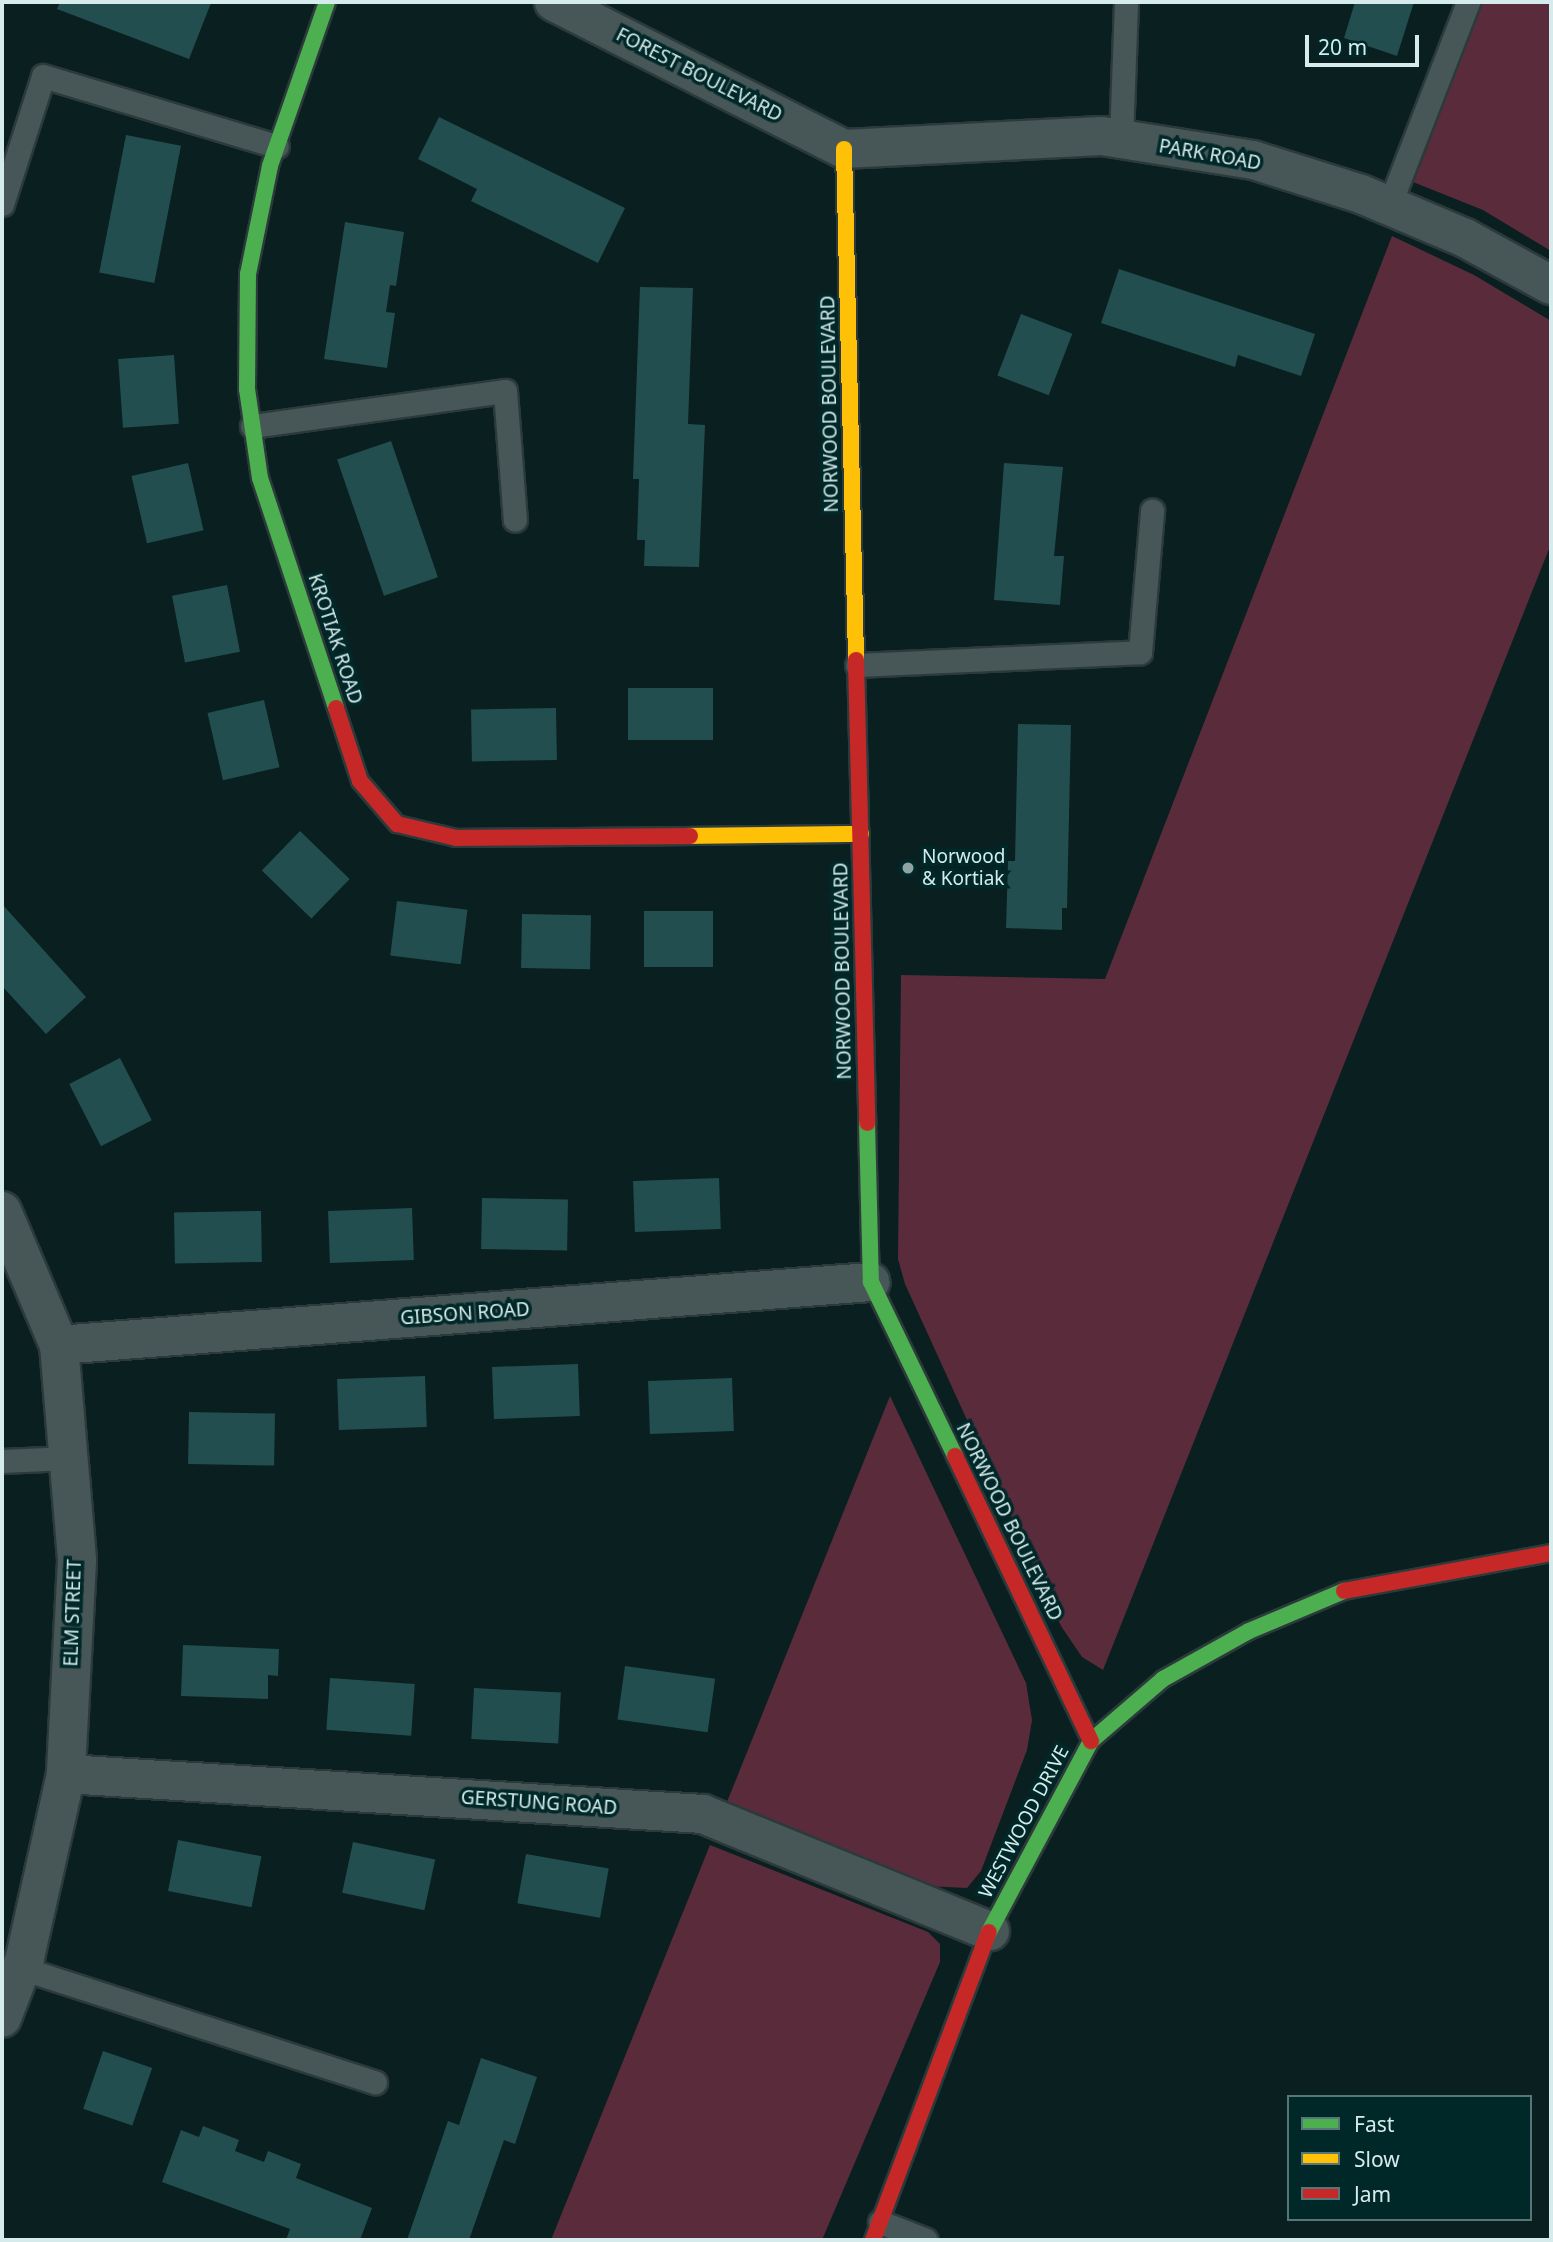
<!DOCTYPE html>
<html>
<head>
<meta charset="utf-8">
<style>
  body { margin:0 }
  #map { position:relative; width:1553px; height:2242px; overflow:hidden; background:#091f20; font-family:"Noto Sans",sans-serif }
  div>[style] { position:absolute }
  .green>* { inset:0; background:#5a2c3b }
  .building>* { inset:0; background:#234e4f; transform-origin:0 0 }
  .roads { filter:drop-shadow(2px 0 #2c3a3b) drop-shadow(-2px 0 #2c3a3b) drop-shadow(0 2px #2c3a3b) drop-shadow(0 -2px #2c3a3b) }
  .lane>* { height:23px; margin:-11.5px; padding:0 11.5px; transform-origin:11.5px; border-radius:11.5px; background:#475656 }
  .street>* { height:38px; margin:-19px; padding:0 19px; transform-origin:19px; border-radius:19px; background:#475656 }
  .fast>* { height:16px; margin:-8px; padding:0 8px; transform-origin:8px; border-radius:8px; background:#4caf50 }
  .slow>* { height:16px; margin:-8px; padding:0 8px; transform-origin:8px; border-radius:8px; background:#ffc107 }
  .jam>* { height:16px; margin:-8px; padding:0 8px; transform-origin:8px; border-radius:8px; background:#c62828 }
  .dots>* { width:19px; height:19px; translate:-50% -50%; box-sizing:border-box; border:4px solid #002829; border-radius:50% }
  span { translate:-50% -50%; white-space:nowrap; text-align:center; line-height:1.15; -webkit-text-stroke:7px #002829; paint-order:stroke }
  .street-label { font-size:19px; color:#d6ebeb }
  .poi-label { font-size:19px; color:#d6ebeb }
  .left { translate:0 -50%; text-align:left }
  .frame { position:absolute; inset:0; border:4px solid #d6ebeb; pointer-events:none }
  .legend { position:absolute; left:1287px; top:2095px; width:245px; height:126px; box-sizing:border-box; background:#002829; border:2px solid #567677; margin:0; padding:9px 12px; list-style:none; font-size:21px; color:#d6ebeb }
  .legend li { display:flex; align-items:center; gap:14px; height:35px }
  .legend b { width:35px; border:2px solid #567677 }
  .scale { position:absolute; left:1305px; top:35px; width:114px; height:32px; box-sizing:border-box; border:4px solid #d6ebeb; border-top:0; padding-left:9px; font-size:21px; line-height:24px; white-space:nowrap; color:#d6ebeb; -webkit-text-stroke:5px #002829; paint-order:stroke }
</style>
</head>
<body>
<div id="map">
  <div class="green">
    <i style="clip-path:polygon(1482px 2px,1551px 2px,1551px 251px,1483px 210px,1413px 182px)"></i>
    <i style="clip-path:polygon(1392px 236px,1474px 275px,1551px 321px,1551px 544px,1103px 1670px,1082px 1657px,1061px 1626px,905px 1284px,898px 1259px,901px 975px,1105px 979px)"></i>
    <i style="clip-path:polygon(890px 1396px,1026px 1683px,1032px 1720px,1027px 1750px,981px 1871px,967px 1888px,925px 1886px,727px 1802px)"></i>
    <i style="clip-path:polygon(710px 1845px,928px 1932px,940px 1944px,940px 1962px,822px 2240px,551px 2240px)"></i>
  </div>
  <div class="building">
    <i style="clip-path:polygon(60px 2px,207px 2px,211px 3px,189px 59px,57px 9px)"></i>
    <i style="clip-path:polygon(1355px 2px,1414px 2px,1397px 56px,1344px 38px)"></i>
    <i style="clip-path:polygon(439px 117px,625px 208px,598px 263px,471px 201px,477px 189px,418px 159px)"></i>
    <i style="left:126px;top:135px;width:56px;height:140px;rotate:11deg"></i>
    <i style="clip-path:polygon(345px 222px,404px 232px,396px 286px,390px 285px,386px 312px,395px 313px,387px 368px,324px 359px)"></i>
    <i style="clip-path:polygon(1119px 269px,1315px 334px,1301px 376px,1238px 355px,1235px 367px,1101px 323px)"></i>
    <i style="clip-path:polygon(640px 287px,693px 288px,688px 424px,705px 425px,699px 567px,644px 566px,645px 540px,637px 540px,639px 479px,633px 479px,634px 450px)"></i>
    <i style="left:1021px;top:314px;width:55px;height:66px;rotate:21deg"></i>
    <i style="left:174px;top:355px;width:69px;height:56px;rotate:86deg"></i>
    <i style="left:391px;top:441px;width:144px;height:57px;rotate:71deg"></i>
    <i style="left:188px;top:463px;width:69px;height:58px;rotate:77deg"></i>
    <i style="clip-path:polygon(1004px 463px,1063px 467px,1054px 556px,1064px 556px,1060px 605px,994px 600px)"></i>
    <i style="left:227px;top:585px;width:68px;height:56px;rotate:79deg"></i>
    <i style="left:628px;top:688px;width:85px;height:52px"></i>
    <i style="left:264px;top:700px;width:69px;height:58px;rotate:77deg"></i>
    <i style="left:556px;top:708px;width:52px;height:85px;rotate:89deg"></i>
    <i style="clip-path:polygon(1018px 724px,1071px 725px,1067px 908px,1062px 908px,1062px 930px,1006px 928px,1008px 861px,1015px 861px)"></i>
    <i style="left:300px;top:831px;width:69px;height:55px;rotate:44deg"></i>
    <i style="left:397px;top:901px;width:71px;height:55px;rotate:7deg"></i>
    <i style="clip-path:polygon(2px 904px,86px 997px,46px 1034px,2px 986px)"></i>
    <i style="left:644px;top:911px;width:69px;height:56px"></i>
    <i style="left:522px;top:914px;width:69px;height:54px;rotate:1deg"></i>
    <i style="left:120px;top:1058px;width:70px;height:57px;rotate:63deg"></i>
    <i style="left:719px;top:1178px;width:51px;height:86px;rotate:88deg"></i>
    <i style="left:482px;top:1198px;width:86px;height:51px;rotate:1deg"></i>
    <i style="left:412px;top:1208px;width:52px;height:84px;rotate:88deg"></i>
    <i style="left:261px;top:1211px;width:51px;height:87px;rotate:89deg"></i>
    <i style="left:578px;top:1364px;width:52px;height:86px;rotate:88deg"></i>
    <i style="left:425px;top:1376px;width:51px;height:88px;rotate:88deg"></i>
    <i style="left:732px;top:1378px;width:53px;height:84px;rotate:88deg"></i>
    <i style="left:189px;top:1412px;width:86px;height:52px;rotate:1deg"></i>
    <i style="clip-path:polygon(183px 1645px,279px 1649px,278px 1676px,268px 1675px,268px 1699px,181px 1696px)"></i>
    <i style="left:625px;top:1666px;width:91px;height:54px;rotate:8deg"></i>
    <i style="left:330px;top:1678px;width:85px;height:52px;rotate:4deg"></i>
    <i style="left:474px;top:1688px;width:87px;height:51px;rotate:3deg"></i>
    <i style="left:178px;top:1840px;width:85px;height:52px;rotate:11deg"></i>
    <i style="left:353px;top:1842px;width:84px;height:52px;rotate:12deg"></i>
    <i style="left:526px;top:1854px;width:84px;height:50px;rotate:10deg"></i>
    <i style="left:103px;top:2051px;width:52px;height:61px;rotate:19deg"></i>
    <i style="clip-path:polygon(481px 2058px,537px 2077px,515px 2144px,504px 2140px,469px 2240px,407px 2240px,448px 2121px,459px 2125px)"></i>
    <i style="clip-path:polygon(203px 2126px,239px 2140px,235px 2151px,264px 2162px,268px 2151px,301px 2164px,296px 2178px,372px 2208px,360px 2240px,286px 2240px,290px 2229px,162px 2182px,181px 2130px,199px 2137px)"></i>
  </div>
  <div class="roads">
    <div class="lane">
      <i style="left:1121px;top:139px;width:137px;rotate:-87.9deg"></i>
      <i style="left:2px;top:204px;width:134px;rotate:-72.2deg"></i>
      <i style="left:43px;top:76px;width:244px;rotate:16.7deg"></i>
      <i style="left:1389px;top:206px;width:219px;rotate:-68.8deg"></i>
      <i style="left:252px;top:426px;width:255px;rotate:-7.9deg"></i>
      <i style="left:505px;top:391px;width:129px;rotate:85.6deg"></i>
      <i style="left:857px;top:665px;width:283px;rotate:-2.6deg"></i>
      <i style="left:1140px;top:652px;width:142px;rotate:-85.1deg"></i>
      <i style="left:2px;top:1461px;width:66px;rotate:-2.6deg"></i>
      <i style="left:21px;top:1968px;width:372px;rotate:17.9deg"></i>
      <i style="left:880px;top:2222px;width:49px;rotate:21.4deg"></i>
    </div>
    <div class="street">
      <i style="left:554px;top:2px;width:325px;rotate:26.9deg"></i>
      <i style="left:844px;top:149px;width:258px;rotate:-2.9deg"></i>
      <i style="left:1102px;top:136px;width:153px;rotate:9deg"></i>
      <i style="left:1253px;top:160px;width:113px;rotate:17.5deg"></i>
      <i style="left:1361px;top:194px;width:113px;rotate:22.9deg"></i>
      <i style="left:1465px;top:238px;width:98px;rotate:28.7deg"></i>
      <i style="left:2px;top:1211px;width:146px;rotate:67deg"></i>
      <i style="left:59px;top:1345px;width:217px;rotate:85.2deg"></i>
      <i style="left:77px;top:1561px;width:213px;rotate:93deg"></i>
      <i style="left:66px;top:1774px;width:189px;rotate:102.6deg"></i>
      <i style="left:25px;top:1958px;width:64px;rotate:111deg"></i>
      <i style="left:59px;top:1345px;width:814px;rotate:-4.44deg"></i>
      <i style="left:66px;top:1774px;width:638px;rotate:3.59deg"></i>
      <i style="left:703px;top:1814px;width:310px;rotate:22.2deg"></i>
    </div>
    <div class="fast">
      <i style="left:327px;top:2px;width:174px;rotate:109.2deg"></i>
      <i style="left:270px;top:166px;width:110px;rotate:101.5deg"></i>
      <i style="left:248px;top:274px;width:115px;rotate:90.5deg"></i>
      <i style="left:247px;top:389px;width:90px;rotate:81.7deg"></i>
      <i style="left:260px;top:478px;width:242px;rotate:71.7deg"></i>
      <i style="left:867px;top:1123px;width:159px;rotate:88.6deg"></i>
      <i style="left:871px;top:1282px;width:193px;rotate:64.2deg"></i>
      <i style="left:989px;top:1932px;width:217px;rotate:-61.9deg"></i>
      <i style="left:1091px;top:1741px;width:95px;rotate:-40.7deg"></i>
      <i style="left:1163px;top:1679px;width:98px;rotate:-29.2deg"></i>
      <i style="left:1249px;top:1631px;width:103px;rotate:-22.8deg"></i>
    </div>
    <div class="slow">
      <i style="left:844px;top:149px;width:511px;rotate:88.65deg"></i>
      <i style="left:690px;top:836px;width:171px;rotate:-0.7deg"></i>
    </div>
    <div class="jam">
      <i style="left:856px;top:660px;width:463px;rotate:88.6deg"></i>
      <i style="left:336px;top:708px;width:77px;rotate:71.8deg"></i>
      <i style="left:360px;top:781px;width:57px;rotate:49.3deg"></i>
      <i style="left:397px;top:824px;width:61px;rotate:13.3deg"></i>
      <i style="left:456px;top:838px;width:234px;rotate:-0.5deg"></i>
      <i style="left:955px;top:1456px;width:316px;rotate:64.5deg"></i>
      <i style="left:1344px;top:1591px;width:210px;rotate:-10.4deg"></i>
      <i style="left:873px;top:2240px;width:329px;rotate:-69.4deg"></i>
    </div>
  </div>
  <div class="dots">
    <i style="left:908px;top:868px;background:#8ea4a4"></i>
  </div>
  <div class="street-label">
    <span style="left:699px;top:75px;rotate:27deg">FOREST BOULEVARD</span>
    <span style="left:1210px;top:155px;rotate:10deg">PARK ROAD</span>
    <span style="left:830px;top:404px;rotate:-91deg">NORWOOD BOULEVARD</span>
    <span style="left:335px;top:639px;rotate:72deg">KROTIAK ROAD</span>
    <span style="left:843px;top:971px;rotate:-91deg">NORWOOD BOULEVARD</span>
    <span style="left:465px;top:1314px;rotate:-4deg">GIBSON ROAD</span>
    <span style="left:1009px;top:1522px;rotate:64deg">NORWOOD BOULEVARD</span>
    <span style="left:73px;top:1613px;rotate:-88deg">ELM STREET</span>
    <span style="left:539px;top:1803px;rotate:4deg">GERSTUNG ROAD</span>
    <span style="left:1024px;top:1822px;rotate:-62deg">WESTWOOD DRIVE</span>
  </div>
  <div class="poi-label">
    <span class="left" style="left:922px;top:868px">Norwood<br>&amp; Kortiak</span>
  </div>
  <div class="frame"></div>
  <ul class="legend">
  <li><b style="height:9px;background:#4caf50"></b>Fast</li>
  <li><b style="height:9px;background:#ffc107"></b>Slow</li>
  <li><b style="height:9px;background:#c62828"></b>Jam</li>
  </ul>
  <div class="scale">20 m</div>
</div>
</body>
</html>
